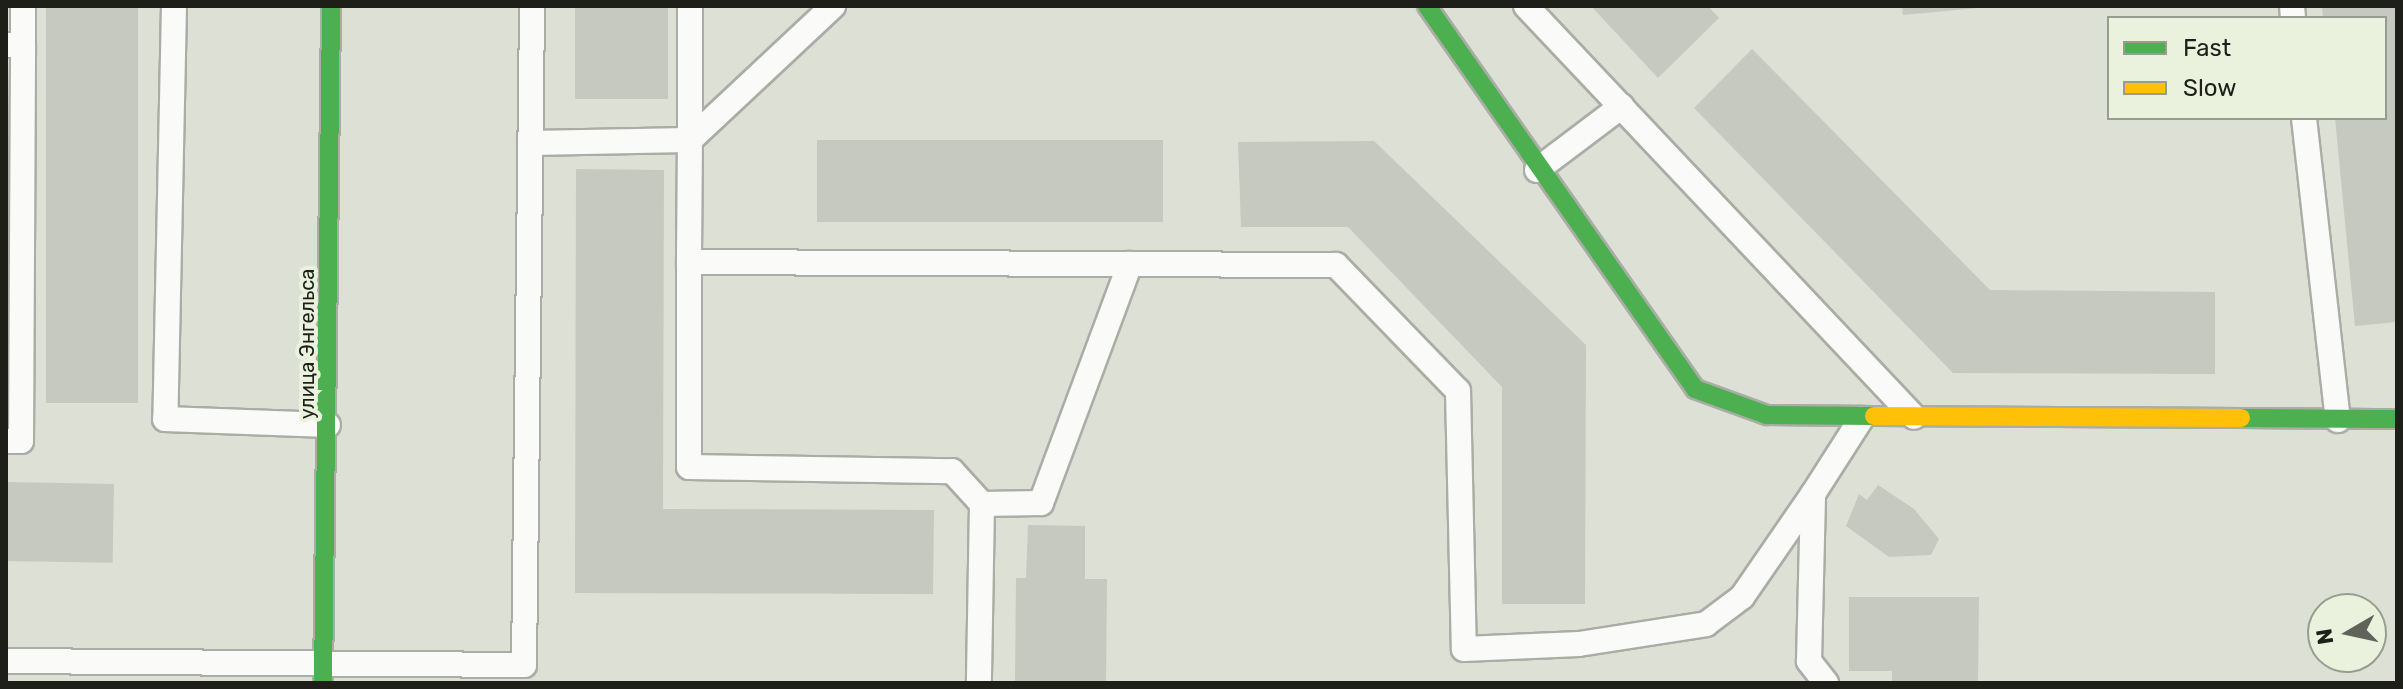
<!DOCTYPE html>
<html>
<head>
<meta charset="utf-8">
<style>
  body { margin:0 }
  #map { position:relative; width:2403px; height:689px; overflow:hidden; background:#dce0d5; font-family:Rubik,sans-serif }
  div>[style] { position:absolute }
  .building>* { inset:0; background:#c5c9c0; transform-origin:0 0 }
  .roads { filter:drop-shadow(2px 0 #aaada5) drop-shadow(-2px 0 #aaada5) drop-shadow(0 2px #aaada5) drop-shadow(0 -2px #aaada5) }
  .lane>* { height:24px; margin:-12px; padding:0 12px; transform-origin:12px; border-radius:12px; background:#fafaf9 }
  .fast>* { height:18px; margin:-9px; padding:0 9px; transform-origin:9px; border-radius:9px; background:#4caf50 }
  .slow>* { height:18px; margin:-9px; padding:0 9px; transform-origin:9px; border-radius:9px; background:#ffc107 }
  span { translate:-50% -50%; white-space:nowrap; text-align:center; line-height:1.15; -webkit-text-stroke:8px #eaf2de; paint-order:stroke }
  .street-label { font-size:20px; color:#1d1f18 }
  .frame { position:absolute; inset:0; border:8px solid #1d1f18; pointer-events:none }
  .legend { position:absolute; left:2107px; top:16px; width:280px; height:104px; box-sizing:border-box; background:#eaf2de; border:2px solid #989e8f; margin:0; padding:10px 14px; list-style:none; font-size:24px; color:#1d1f18 }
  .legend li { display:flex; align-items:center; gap:16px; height:40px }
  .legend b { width:40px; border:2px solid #989e8f }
  .north { position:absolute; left:2307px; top:593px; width:80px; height:80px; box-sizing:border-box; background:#eaf2de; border:2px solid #989e8f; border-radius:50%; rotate:261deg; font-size:22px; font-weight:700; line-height:32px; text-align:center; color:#1d1f18 }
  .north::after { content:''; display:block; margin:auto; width:28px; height:36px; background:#60635a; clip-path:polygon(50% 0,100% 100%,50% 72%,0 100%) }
</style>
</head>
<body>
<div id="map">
  <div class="building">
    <i style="left:46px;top:6px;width:92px;height:397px"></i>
    <i style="left:575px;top:6px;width:93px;height:93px"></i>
    <i style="clip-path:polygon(1591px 6px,1708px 6px,1719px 18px,1658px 78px)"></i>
    <i style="clip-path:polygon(1902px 6px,1978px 6px,1978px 8px,1903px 15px)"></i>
    <i style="clip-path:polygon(2322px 6px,2397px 6px,2397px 322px,2355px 326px,2335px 118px,2385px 118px,2385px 18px,2323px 18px)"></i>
    <i style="clip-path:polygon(1752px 49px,1990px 290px,2215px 292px,2215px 374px,1953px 373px,1694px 108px)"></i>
    <i style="left:817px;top:140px;width:346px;height:82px"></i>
    <i style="clip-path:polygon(1374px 141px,1586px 345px,1585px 604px,1502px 604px,1502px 387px,1348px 227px,1241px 227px,1238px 142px)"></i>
    <i style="clip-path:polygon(576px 169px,664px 170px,663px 509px,934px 510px,933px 594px,575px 593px)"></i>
    <i style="left:6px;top:482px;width:108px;height:79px;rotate:1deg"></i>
    <i style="clip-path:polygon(1878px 485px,1914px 509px,1939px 539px,1931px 555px,1889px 557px,1846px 526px,1859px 494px,1867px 500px)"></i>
    <i style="clip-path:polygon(1028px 525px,1085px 526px,1085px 579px,1107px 579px,1106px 683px,1015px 683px,1016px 578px,1026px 578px)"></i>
    <i style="clip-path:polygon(1849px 597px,1979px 597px,1978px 683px,1892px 683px,1892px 671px,1849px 671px)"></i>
  </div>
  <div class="roads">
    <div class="lane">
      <i style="left:174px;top:6px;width:413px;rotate:91.2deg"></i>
      <i style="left:165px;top:419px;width:163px;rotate:2.1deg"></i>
      <i style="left:1526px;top:6px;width:565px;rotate:46.65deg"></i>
      <i style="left:2292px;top:6px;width:12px;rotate:85deg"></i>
      <i style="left:8px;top:45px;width:15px"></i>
      <i style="left:23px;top:45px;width:39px;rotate:-90deg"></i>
      <i style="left:2304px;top:118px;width:304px;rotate:83.6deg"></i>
      <i style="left:690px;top:140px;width:196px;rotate:-43.1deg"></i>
      <i style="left:690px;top:140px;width:134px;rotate:-90deg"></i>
      <i style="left:530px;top:143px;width:160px;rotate:-1.1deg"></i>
      <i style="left:690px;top:140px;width:122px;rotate:90.5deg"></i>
      <i style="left:689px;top:262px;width:647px;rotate:0.27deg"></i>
      <i style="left:1336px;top:265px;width:175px;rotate:45.9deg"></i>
      <i style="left:1458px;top:391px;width:258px;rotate:88.7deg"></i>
      <i style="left:1464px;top:649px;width:115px;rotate:-2.5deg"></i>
      <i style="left:1579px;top:644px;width:129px;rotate:-8.9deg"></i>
      <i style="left:1706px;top:624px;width:45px;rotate:-36.9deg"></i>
      <i style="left:1742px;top:597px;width:125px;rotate:-55.4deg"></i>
      <i style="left:1537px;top:170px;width:106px;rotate:-37deg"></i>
      <i style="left:689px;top:262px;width:205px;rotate:90deg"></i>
      <i style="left:689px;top:467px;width:263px;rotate:0.9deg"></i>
      <i style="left:952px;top:471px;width:45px;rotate:47.7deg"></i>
      <i style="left:982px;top:504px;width:179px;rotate:91deg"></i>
      <i style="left:6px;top:441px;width:15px"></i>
      <i style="left:21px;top:441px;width:396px;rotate:-89.7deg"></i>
      <i style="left:982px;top:504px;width:59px;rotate:-1deg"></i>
      <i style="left:1041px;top:503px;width:255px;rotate:-69.6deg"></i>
      <i style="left:6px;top:661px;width:518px;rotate:0.44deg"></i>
      <i style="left:524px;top:665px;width:659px;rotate:-89.3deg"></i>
      <i style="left:1826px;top:683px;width:28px;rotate:-128deg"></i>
      <i style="left:1809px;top:661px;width:167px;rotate:-88.6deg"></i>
      <i style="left:1813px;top:494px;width:89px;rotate:-57.4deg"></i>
    </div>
    <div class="fast">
      <i style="left:1427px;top:6px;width:467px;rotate:55deg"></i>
      <i style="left:1695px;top:389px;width:77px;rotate:19.9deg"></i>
      <i style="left:1767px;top:415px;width:107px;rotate:0.5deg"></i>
      <i style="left:2241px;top:418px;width:156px;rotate:0.4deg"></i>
      <i style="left:323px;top:683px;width:677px;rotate:-89.32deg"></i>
    </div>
    <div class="slow">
      <i style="left:1874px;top:416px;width:367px;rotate:0.3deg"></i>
    </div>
  </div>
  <div class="street-label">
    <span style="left:307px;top:344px;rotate:-90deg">улица Энгельса</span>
  </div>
  <div class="frame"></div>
  <ul class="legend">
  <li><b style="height:10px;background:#4caf50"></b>Fast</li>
  <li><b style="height:10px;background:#ffc107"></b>Slow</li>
  </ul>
  <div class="north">N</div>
</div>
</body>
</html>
